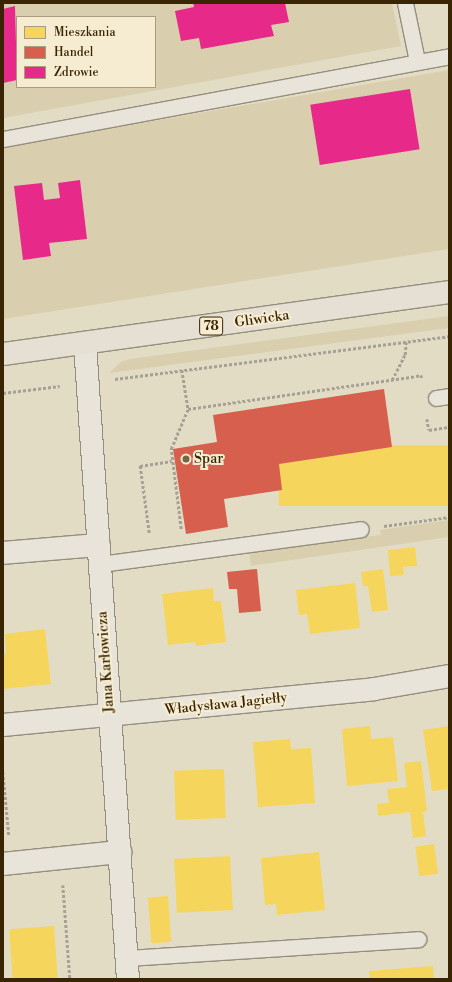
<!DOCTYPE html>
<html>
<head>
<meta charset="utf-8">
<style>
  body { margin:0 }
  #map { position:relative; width:452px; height:982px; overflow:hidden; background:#e3dcc5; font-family:"Libre Bodoni",serif }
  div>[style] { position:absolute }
  .green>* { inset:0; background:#d9cead }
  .homes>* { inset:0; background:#f6d55c; transform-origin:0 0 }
  .shops>* { inset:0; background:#d6604d }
  .health>* { inset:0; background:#e7298a; transform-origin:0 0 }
  .path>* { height:2.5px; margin-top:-1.25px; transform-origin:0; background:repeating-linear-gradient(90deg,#a7a195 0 3px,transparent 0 5px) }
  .roads { filter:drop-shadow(1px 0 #958e7e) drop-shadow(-1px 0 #958e7e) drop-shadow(0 1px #958e7e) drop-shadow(0 -1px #958e7e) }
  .lane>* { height:15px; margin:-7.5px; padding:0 7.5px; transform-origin:7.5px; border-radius:7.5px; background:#e8e4d9 }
  .street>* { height:22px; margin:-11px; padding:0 11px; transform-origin:11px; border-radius:11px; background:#e8e4d9 }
  .primary>* { height:22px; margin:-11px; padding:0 11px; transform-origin:11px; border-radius:11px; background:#e5e0d3 }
  .dots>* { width:11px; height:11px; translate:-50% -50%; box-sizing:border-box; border:2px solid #f5ecd1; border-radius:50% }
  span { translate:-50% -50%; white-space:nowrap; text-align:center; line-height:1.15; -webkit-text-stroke:4px #f5ecd1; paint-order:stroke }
  .shield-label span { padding:1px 3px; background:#f5ecd1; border:1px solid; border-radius:3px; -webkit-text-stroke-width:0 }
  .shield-label { font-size:13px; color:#392404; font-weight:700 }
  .street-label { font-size:14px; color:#392404 }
  .poi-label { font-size:14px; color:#392404 }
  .left { translate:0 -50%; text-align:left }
  .frame { position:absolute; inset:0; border:4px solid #392404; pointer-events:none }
  .legend { position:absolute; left:16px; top:16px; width:140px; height:72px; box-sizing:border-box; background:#f5ecd1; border:1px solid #aa9c7f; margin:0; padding:5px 7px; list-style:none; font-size:12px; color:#392404 }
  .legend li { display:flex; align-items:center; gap:8px; height:20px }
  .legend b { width:20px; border:1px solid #aa9c7f }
</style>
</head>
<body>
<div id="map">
  <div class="green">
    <i style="clip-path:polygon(evenodd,3px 3px,392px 3px,401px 46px,3px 118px,3px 3px,17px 17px,155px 17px,155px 87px,17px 87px,17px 17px)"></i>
    <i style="clip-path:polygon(449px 70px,449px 249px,3px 319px,3px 147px)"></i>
    <i style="clip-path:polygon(449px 316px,449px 328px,109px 373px,121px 362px,130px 359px)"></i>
    <i style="clip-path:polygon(449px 520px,449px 537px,251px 566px,249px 551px,381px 535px,380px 530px)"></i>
  </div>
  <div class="homes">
    <i style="left:449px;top:445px;width:61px;height:170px;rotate:90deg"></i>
    <i style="clip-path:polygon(415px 547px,417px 566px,403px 567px,404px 575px,390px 576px,388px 550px)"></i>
    <i style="clip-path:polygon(383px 569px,388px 610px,372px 612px,368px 586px,363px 586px,361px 572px)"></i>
    <i style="clip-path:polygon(355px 583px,360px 628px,310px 634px,307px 614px,299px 615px,296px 590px)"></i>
    <i style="clip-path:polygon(213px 588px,214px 601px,221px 601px,226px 642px,196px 646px,195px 642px,168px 645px,162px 594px)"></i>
    <i style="clip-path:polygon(45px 629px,51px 684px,3px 689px,3px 654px,6px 653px,5px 634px)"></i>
    <i style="clip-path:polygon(370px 726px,371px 739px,393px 737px,398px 781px,347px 786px,342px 729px)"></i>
    <i style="clip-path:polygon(449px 726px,449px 789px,432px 791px,423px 730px)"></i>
    <i style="clip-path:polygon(290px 739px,291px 749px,311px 748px,315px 803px,258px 807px,253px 742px)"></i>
    <i style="clip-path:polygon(421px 761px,427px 811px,423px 812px,426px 836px,413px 838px,410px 812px,378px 816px,377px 804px,389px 803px,387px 789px,407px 787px,404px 763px)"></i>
    <i style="left:224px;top:769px;width:49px;height:50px;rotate:88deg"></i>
    <i style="left:434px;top:844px;width:30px;height:19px;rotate:82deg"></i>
    <i style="clip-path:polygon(319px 852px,325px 910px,277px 915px,276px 904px,265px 905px,261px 858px)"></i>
    <i style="left:230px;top:856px;width:54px;height:56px;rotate:87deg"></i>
    <i style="left:168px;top:896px;width:46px;height:20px;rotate:86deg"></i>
    <i style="left:54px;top:926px;width:53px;height:45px;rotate:86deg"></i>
    <i style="clip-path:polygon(433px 966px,434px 979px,370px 979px,369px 971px)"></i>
  </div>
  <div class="shops">
    <i style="clip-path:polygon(384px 389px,392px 447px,279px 464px,282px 490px,224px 499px,228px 527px,186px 534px,173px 449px,217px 442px,213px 415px)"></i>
    <i style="clip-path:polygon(257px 569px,261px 611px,239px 613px,237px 589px,229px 589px,227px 572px)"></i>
  </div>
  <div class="health">
    <i style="clip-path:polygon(193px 3px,285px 3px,289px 22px,271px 25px,274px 36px,201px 49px,199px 38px,181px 41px,175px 11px,194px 7px)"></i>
    <i style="clip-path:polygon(15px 6px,17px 80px,3px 83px,3px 9px)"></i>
    <i style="left:410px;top:89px;width:61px;height:101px;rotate:81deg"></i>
    <i style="clip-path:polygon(80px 180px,87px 239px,49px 243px,51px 256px,23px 260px,14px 186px,42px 183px,44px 200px,60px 198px,58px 183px)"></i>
  </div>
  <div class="path">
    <i style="left:182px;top:370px;width:39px;rotate:81deg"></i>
    <i style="left:115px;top:379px;width:337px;rotate:-7.3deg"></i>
    <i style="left:392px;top:380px;width:28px;rotate:-63deg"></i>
    <i style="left:405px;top:355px;width:13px;rotate:-86deg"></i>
    <i style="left:3px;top:393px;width:57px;rotate:-7deg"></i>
    <i style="left:427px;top:419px;width:11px;rotate:80deg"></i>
    <i style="left:429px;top:430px;width:20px;rotate:-9deg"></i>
    <i style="left:384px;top:526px;width:66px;rotate:-7.9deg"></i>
    <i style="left:181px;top:529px;width:81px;rotate:-97.1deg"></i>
    <i style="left:171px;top:449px;width:43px;rotate:-67deg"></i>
    <i style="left:188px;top:409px;width:230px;rotate:-8.2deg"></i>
    <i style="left:416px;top:376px;width:5px;rotate:-11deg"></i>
    <i style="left:421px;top:375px;width:4px;rotate:76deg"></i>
    <i style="left:149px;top:533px;width:68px;rotate:-97.7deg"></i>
    <i style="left:140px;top:466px;width:32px;rotate:-9deg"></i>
    <i style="left:3px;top:772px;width:63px;rotate:84.6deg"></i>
    <i style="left:63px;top:885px;width:94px;rotate:85.7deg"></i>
  </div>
  <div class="roads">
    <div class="lane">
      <i style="left:405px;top:3px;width:59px;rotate:78.3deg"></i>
      <i style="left:3px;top:139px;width:454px;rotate:-10.5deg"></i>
      <i style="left:436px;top:398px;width:13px;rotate:-9deg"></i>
      <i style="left:100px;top:564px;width:263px;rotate:-7.6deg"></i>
      <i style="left:127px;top:958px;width:292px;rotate:-3.7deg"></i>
    </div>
    <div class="street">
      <i style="left:85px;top:344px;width:636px;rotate:86.13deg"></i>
      <i style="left:3px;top:553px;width:96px;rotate:-4.8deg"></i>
      <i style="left:3px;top:725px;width:373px;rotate:-5.5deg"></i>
      <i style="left:374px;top:689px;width:76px;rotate:-9.8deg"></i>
      <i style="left:3px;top:864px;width:118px;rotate:-5.9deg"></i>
    </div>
    <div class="primary">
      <i style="left:3px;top:354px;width:450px;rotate:-7.9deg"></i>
    </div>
  </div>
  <div class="dots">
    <i style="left:186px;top:459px;background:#746448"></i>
  </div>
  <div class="shield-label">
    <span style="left:211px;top:326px">78</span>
  </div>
  <div class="street-label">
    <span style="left:262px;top:319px;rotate:-8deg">Gliwicka</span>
    <span style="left:106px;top:662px;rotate:-94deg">Jana Karłowicza</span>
    <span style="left:226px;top:704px;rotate:-6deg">Władysława Jagiełły</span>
  </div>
  <div class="poi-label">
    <span class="left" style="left:194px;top:459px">Spar</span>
  </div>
  <div class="frame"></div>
  <ul class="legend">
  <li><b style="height:11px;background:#f6d55c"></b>Mieszkania</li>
  <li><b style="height:11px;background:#d6604d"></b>Handel</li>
  <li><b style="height:11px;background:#e7298a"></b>Zdrowie</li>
  </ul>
</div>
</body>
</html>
